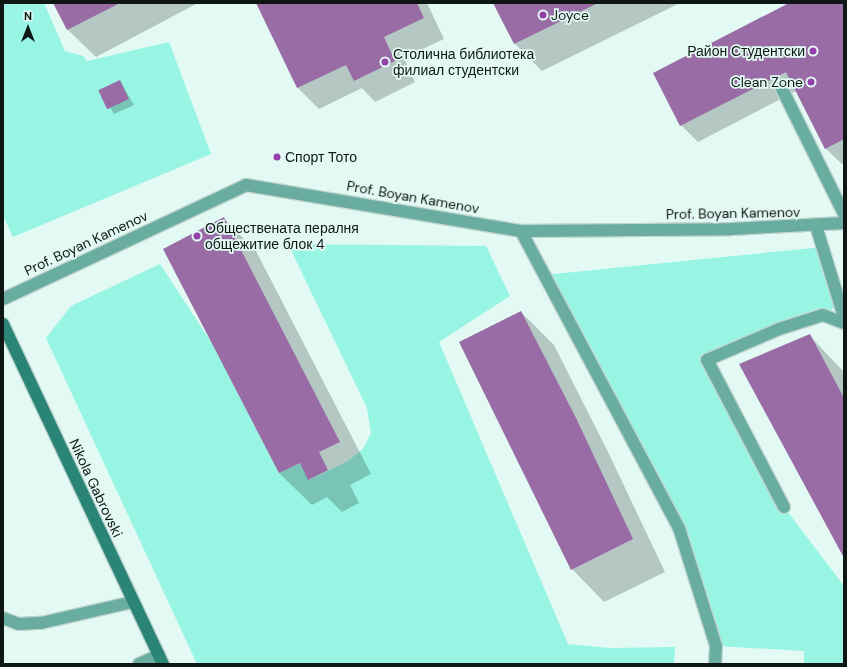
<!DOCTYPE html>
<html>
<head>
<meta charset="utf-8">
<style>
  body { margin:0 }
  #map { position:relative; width:847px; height:667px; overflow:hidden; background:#e3f9f4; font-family:"DM Sans",sans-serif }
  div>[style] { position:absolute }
  .green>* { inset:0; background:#98f5e4 }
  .shadow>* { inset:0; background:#0003 }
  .building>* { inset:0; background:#996ca6; transform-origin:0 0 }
  .roads { filter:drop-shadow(1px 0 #c1d5d0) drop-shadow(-1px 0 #c1d5d0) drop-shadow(0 1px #c1d5d0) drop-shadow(0 -1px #c1d5d0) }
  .lane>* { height:12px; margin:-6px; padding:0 6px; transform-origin:6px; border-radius:6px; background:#69aca0 }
  .street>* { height:12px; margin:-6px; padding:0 6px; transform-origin:6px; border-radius:6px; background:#69aca0 }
  .secondary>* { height:12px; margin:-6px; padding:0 6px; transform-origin:6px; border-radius:6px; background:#2a8577 }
  .dots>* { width:11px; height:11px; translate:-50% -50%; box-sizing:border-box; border:2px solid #e3f9f4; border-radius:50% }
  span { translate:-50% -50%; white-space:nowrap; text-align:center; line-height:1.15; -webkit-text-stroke:3.5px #e3f9f4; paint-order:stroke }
  .poi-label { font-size:14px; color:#0f1715 }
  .left { translate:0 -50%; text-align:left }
  .right { translate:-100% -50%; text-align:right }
  .street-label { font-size:14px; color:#0f1715 }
  .frame { position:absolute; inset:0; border:4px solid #0f1715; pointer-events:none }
  .north { position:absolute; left:8px; top:8px; width:40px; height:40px; -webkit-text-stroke:3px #e3f9f4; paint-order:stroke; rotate:0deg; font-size:11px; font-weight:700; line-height:16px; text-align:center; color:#0f1715 }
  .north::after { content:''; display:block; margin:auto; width:14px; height:18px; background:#0f1715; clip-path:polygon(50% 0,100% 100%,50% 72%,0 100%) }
</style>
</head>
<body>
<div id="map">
  <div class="green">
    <i style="clip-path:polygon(3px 3px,44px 3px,65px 51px,83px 56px,87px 61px,169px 42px,211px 154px,13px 237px,3px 216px)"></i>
    <i style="clip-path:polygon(288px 244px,486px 246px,510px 296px,439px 342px,568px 644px,610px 648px,675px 647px,674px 664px,197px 664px,46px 338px,71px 306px,160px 264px,213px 345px,279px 473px,300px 463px,309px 480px,348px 461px,363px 449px,371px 433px,367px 408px)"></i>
    <i style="clip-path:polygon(823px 247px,840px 304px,823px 315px,708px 360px,784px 507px,844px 586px,844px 664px,804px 664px,804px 651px,716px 646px,679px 528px,544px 275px)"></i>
  </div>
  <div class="shadow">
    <i style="clip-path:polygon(54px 3px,198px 3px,96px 57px,68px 30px)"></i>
    <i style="clip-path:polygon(265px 3px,427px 3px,444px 39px,404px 58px,415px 82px,375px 102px,362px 88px,319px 109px,298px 88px,258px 6px)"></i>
    <i style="clip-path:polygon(494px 3px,680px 3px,542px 71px,515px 44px)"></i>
    <i style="clip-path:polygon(792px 3px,844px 3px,844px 163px,842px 164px,825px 148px,796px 91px,698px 142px,681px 125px)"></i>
    <i style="clip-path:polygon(120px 81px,134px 105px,114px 114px,100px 90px)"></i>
    <i style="clip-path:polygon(224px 219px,256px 251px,371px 474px,350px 485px,359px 503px,342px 512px,327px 497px,312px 505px,279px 473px,164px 249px)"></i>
    <i style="clip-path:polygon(521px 312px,554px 345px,608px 452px,665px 572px,604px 602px,572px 569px)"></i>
    <i style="clip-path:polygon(809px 335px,844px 372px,844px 556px)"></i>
  </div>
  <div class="building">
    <i style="clip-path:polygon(53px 3px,120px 3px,67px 30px)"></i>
    <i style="clip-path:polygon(256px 3px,417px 3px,424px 18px,384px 37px,395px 61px,354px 81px,346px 65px,297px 88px)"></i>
    <i style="clip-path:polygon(493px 3px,598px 3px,514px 44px)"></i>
    <i style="clip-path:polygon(789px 3px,844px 3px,844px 139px,825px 149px,786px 72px,680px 126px,653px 73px)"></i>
    <i style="left:120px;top:80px;width:21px;height:24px;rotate:65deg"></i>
    <i style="clip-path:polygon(224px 217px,340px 442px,319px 452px,328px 470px,308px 480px,300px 463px,279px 473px,163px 249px)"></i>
    <i style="clip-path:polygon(521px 311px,576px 418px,633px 539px,571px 570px,459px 342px)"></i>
    <i style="clip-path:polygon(810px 334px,844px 398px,844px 558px,739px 364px)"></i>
  </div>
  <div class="roads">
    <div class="lane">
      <i style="left:782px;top:89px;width:140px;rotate:63.6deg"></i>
      <i style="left:816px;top:226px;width:95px;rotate:72.9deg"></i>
      <i style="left:521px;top:231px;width:336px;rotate:62deg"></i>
      <i style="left:679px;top:528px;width:124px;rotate:72.6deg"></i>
      <i style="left:716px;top:646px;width:18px;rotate:93deg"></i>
      <i style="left:784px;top:507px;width:166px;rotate:-117.6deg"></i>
      <i style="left:707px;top:360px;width:78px;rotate:-23.3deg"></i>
      <i style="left:779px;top:329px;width:46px;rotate:-17.7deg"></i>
      <i style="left:823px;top:315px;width:22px;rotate:21deg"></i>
      <i style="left:3px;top:618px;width:17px;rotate:21deg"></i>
      <i style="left:19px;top:624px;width:22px;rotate:-3deg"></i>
      <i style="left:41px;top:623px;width:94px;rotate:-12.9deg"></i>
    </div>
    <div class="street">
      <i style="left:3px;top:299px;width:268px;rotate:-25.1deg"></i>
      <i style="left:246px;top:185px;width:279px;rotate:9.5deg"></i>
      <i style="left:521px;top:231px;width:210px;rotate:-0.5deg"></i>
      <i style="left:731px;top:229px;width:113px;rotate:-3deg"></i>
      <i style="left:139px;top:664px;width:22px;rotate:-24deg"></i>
    </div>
    <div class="secondary">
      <i style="left:3px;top:324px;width:376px;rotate:64.8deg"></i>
    </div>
  </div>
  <div class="dots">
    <i style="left:543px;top:15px;background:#953fac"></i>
    <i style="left:813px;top:51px;background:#953fac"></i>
    <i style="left:385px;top:62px;background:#953fac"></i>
    <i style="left:811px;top:82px;background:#953fac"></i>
    <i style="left:277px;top:157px;background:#953fac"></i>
    <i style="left:197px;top:236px;background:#953fac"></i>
  </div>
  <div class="poi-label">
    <span class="left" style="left:551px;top:15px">Joyce</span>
    <span class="right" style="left:805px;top:51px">Район Студентски</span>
    <span class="left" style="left:393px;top:62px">Столична библиотека<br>филиал студентски</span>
    <span class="right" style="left:803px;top:82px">Clean Zone</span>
    <span class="left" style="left:285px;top:157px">Спорт Тото</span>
    <span class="left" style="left:205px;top:236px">Обществената пералня<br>общежитие блок 4</span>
  </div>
  <div class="street-label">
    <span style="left:413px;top:197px;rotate:10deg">Prof. Boyan Kamenov</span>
    <span style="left:733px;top:213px;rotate:-1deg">Prof. Boyan Kamenov</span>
    <span style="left:86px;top:243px;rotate:-25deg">Prof. Boyan Kamenov</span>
    <span style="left:96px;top:488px;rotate:65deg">Nikola Gabrovski</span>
  </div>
  <div class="frame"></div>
  <div class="north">N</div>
</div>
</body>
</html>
